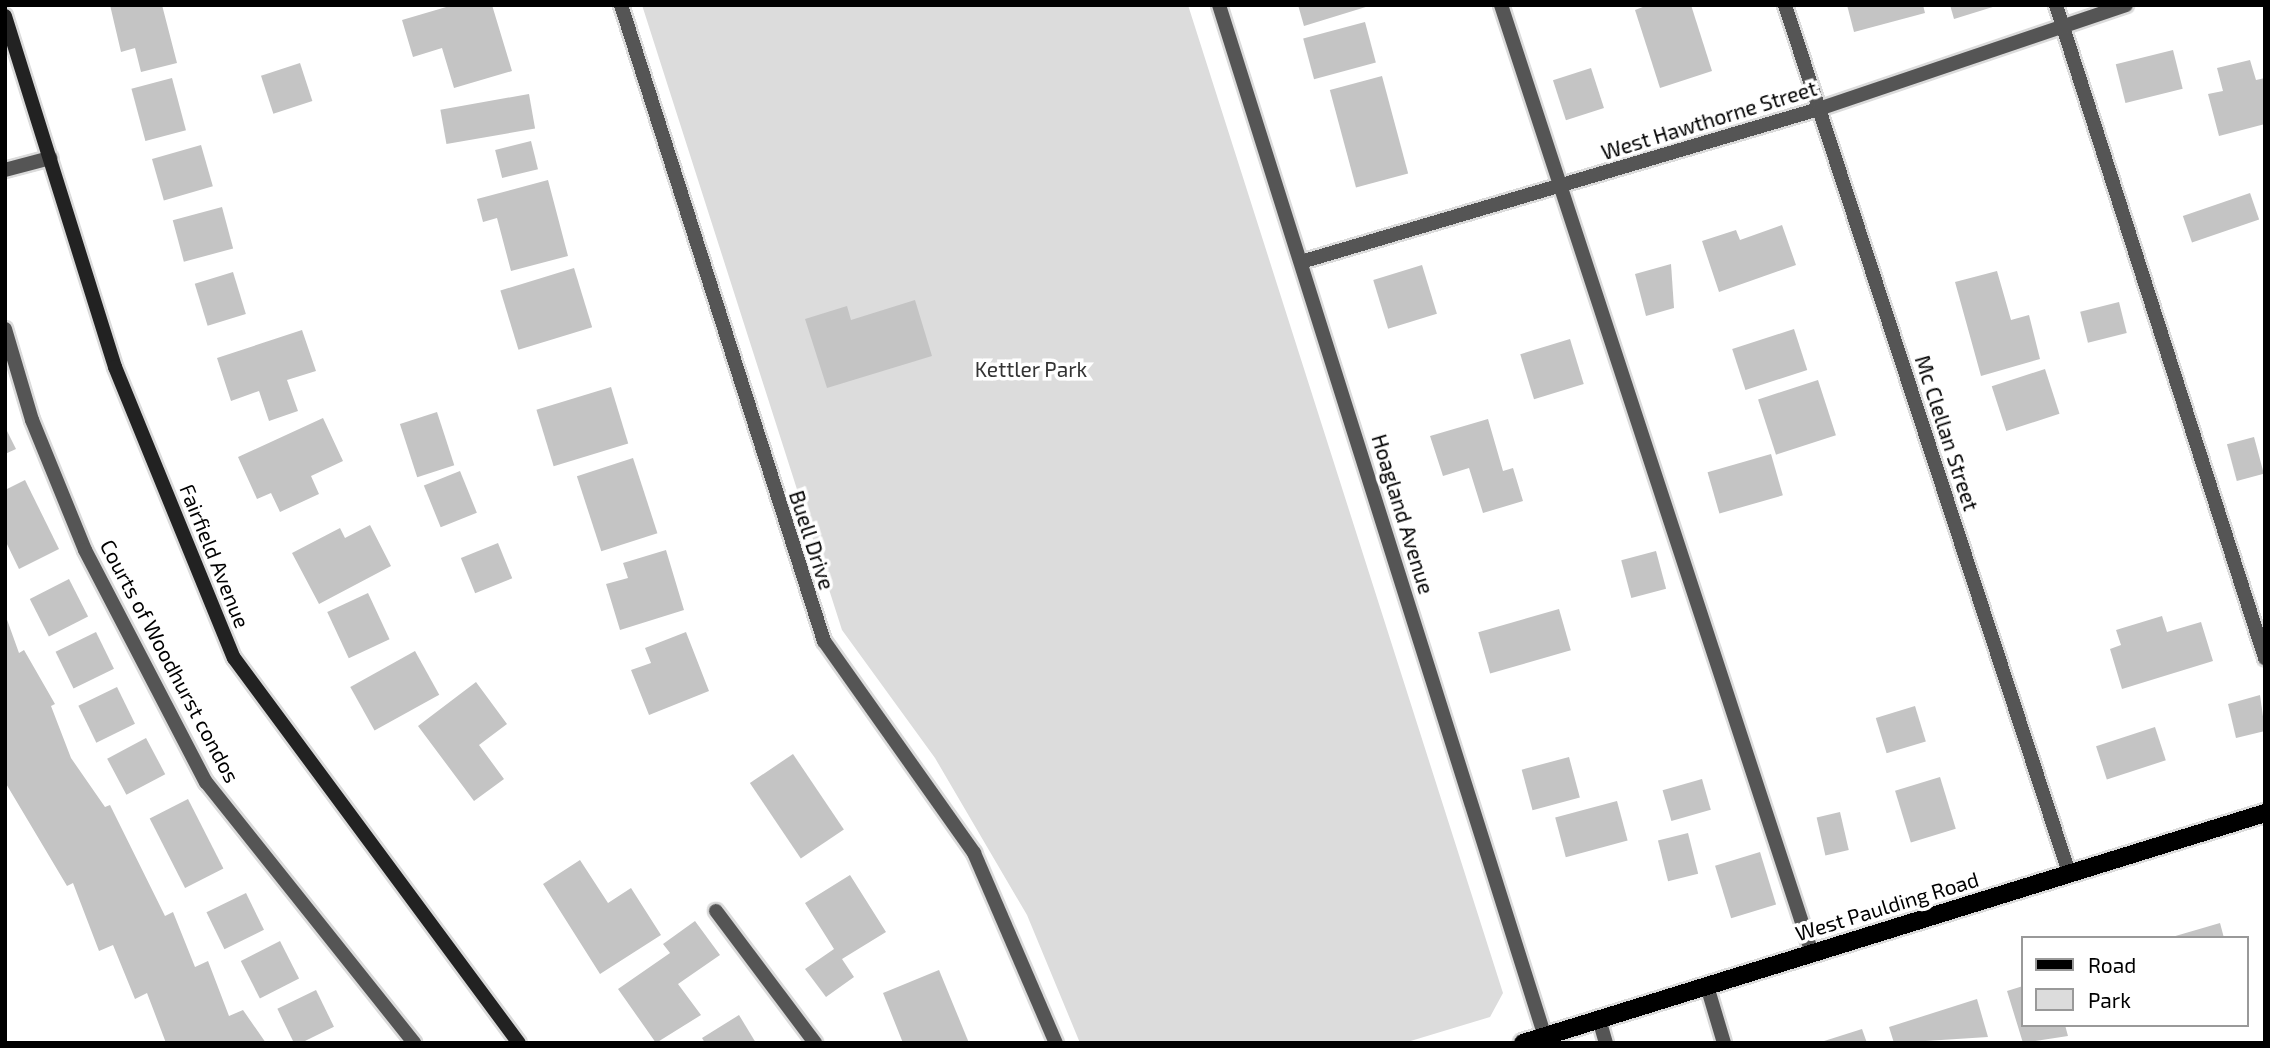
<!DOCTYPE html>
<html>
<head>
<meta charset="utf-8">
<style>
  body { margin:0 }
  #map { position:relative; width:2270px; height:1048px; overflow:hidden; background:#fff; font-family:"Exo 2",sans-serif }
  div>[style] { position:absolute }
  .green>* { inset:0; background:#dcdcdc }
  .building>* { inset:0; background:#c4c4c4; transform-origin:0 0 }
  .roads { filter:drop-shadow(2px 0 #dbdbdb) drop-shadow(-2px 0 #dbdbdb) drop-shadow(0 2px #dbdbdb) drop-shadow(0 -2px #dbdbdb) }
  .lane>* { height:14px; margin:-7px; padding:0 7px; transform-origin:7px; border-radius:7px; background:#555 }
  .street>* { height:14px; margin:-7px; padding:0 7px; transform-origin:7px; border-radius:7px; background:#555 }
  .secondary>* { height:14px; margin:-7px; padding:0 7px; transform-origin:7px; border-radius:7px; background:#222 }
  .primary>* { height:18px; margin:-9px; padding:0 9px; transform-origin:9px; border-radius:9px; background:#000 }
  span { translate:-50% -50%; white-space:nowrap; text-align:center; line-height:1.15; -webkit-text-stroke:7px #fff; paint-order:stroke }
  .street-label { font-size:21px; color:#000 }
  .park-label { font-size:21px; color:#333 }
  .frame { position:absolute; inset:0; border:7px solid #000; pointer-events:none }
  .legend { position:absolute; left:2021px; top:936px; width:228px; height:91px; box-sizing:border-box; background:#fff; border:2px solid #999; margin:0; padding:9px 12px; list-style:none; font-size:21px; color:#000 }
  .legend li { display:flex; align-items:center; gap:14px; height:35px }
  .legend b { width:35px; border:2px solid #999 }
</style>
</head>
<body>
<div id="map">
  <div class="green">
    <i style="clip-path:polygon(642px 5px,1188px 5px,1503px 993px,1490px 1017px,1404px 1043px,1080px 1043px,1027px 915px,935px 758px,842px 630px)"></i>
  </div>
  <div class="building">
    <i style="clip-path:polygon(110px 5px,162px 5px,177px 63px,141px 72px,135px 48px,121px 52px)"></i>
    <i style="clip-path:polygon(453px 5px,492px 5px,512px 71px,454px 88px,442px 48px,413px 57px,402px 20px)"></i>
    <i style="clip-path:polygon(1298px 5px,1369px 5px,1369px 6px,1304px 26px)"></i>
    <i style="clip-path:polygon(1648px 5px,1691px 5px,1712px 71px,1660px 88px,1635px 10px)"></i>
    <i style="clip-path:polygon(1847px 5px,1923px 5px,1925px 13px,1854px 32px)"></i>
    <i style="clip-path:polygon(1950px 5px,1996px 5px,1996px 6px,1954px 19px)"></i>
    <i style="left:1365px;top:22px;width:42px;height:64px;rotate:75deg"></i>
    <i style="left:2173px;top:50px;width:40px;height:59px;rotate:76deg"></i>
    <i style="clip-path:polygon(2250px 60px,2256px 80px,2265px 78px,2265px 124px,2219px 136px,2208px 94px,2223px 91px,2217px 68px)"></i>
    <i style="left:300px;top:63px;width:40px;height:41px;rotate:72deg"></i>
    <i style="left:1591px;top:68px;width:42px;height:40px;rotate:72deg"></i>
    <i style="left:1382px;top:76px;width:101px;height:54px;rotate:75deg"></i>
    <i style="left:172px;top:78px;width:54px;height:42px;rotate:75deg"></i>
    <i style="left:529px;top:94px;width:35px;height:90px;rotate:80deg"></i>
    <i style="left:531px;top:141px;width:29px;height:37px;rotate:76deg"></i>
    <i style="left:201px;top:145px;width:43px;height:51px;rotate:74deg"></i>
    <i style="clip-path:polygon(548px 180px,568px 256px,511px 271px,497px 218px,483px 222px,477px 199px)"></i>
    <i style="left:2250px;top:193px;width:28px;height:71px;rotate:71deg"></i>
    <i style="left:222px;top:207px;width:43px;height:51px;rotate:75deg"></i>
    <i style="clip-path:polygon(1782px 225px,1796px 265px,1719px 292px,1702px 241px,1736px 230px,1740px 240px)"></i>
    <i style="clip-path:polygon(1671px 264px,1674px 308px,1646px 316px,1635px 274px)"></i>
    <i style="left:1422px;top:265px;width:51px;height:51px;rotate:73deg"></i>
    <i style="left:574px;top:268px;width:62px;height:77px;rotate:73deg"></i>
    <i style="clip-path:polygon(1997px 271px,2011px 320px,2029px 315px,2040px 359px,1981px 376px,1955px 282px)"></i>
    <i style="left:233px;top:272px;width:44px;height:40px;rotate:73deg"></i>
    <i style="clip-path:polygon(915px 300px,932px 356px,827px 388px,805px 319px,847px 306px,851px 320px)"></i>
    <i style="left:2119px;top:302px;width:32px;height:40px;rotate:76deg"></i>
    <i style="left:1794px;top:329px;width:43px;height:65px;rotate:72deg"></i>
    <i style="clip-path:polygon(302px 330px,316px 371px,287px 380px,298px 411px,269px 421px,259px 391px,231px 401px,217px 358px)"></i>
    <i style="left:1570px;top:339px;width:47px;height:52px;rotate:73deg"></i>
    <i style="left:2045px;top:369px;width:47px;height:56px;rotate:72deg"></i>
    <i style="left:1818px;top:380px;width:58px;height:63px;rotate:72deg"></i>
    <i style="left:611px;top:387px;width:59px;height:78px;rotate:73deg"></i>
    <i style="left:437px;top:412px;width:56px;height:39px;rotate:72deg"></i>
    <i style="clip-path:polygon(323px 418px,343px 461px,311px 476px,319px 494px,280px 512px,271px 493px,257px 499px,238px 457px)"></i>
    <i style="clip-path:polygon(1488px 419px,1503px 471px,1513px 468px,1523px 501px,1483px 513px,1469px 468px,1443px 476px,1430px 436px)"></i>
    <i style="clip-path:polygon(5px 427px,16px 449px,5px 454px)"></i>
    <i style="left:2254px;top:437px;width:38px;height:28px;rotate:75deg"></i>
    <i style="left:1771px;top:454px;width:43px;height:66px;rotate:74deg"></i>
    <i style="left:633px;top:458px;width:79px;height:59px;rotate:72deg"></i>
    <i style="left:460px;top:471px;width:45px;height:39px;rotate:68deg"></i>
    <i style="clip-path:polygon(25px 480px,59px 549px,19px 569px,5px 540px,5px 490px)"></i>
    <i style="clip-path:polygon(370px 525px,391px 566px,319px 604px,292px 553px,340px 528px,345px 538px)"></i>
    <i style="left:498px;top:543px;width:38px;height:40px;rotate:68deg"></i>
    <i style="clip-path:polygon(666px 550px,684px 610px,620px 630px,606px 584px,628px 578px,623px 563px)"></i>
    <i style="left:1656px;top:551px;width:39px;height:36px;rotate:75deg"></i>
    <i style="left:69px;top:579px;width:42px;height:44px;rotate:63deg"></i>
    <i style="left:368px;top:593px;width:51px;height:45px;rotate:65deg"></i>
    <i style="left:1559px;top:609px;width:43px;height:84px;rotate:74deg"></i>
    <i style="clip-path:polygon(5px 614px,19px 653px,24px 650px,55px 704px,51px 706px,71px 758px,105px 807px,110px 805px,165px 916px,173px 912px,195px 967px,208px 961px,229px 1016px,243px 1010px,266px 1043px,166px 1043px,147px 993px,135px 999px,113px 945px,99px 951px,73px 883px,67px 886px,5px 782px)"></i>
    <i style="clip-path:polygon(2162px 616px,2167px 632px,2201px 622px,2213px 661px,2122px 689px,2110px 649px,2121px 645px,2116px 630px)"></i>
    <i style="left:96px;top:632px;width:41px;height:45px;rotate:64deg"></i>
    <i style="clip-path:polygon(686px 632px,709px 691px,649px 715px,631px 670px,651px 663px,645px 648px)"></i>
    <i style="left:415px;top:651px;width:50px;height:74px;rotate:61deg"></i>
    <i style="clip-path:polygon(476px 682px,507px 724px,479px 745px,504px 779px,474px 801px,418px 726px)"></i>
    <i style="left:117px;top:687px;width:41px;height:43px;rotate:64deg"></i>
    <i style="clip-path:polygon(2260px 695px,2265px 731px,2236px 738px,2228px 704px)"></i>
    <i style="left:1915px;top:706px;width:37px;height:41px;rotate:73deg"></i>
    <i style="left:2155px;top:727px;width:35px;height:62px;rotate:72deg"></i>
    <i style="left:146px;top:738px;width:41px;height:44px;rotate:62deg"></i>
    <i style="left:793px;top:754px;width:91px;height:52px;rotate:56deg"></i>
    <i style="left:1569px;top:757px;width:42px;height:49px;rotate:75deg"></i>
    <i style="left:1940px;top:777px;width:54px;height:47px;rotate:73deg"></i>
    <i style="left:1702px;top:779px;width:32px;height:41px;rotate:74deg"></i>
    <i style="left:188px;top:799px;width:78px;height:43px;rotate:63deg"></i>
    <i style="left:1617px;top:801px;width:41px;height:64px;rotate:75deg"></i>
    <i style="left:1840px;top:812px;width:39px;height:24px;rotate:77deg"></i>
    <i style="left:1688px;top:833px;width:42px;height:31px;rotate:76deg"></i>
    <i style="left:1760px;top:852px;width:55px;height:47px;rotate:73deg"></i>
    <i style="clip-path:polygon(580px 860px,608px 903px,631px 888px,661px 935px,600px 974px,543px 884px)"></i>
    <i style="clip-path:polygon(850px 875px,886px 932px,842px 959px,854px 977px,826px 997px,805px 969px,834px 949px,805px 903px)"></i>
    <i style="left:246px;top:893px;width:41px;height:44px;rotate:64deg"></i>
    <i style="clip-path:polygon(695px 921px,720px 955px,678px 984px,701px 1015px,656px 1043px,618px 989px,670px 953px,663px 944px)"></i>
    <i style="clip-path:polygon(2220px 923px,2224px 938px,2172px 938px,2172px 937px)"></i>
    <i style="left:280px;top:941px;width:42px;height:44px;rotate:63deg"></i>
    <i style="clip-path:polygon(939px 970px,969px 1043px,903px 1043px,883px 993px)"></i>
    <i style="clip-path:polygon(2023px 986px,2023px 1025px,2065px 1025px,2068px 1036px,2023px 1043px,2007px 991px)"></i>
    <i style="left:316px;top:990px;width:41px;height:43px;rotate:64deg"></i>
    <i style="clip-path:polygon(1977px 999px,1988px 1037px,1894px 1043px,1889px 1027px)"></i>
    <i style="clip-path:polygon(739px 1015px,756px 1043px,705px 1043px,702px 1038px)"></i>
    <i style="clip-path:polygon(1862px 1029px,1867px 1043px,1821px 1043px,1821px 1042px)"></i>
  </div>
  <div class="roads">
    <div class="lane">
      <i style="left:1501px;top:5px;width:998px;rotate:71.84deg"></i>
      <i style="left:2056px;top:5px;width:686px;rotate:72.25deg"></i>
      <i style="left:716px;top:911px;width:165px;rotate:53.1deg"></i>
      <i style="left:1707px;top:986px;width:59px;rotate:73.4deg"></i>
      <i style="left:1599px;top:1019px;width:25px;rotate:74deg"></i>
    </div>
    <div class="street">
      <i style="left:621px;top:5px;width:668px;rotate:72.3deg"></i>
      <i style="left:824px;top:641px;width:260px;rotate:54.7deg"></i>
      <i style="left:974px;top:853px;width:207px;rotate:66.7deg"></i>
      <i style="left:1219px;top:5px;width:1082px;rotate:72.47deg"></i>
      <i style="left:1785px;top:5px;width:913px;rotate:71.88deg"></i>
      <i style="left:5px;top:170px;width:47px;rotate:-14.9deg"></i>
      <i style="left:1301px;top:262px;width:540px;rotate:-16.46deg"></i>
      <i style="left:1819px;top:109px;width:324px;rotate:-18.7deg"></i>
      <i style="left:5px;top:329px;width:95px;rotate:73.5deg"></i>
      <i style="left:32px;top:420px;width:140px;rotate:67.8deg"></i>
      <i style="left:85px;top:550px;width:262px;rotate:62.5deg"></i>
      <i style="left:206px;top:782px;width:334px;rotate:51.4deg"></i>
    </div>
    <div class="secondary">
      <i style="left:5px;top:16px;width:368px;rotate:72.6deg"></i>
      <i style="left:115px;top:367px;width:314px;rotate:67.8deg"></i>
      <i style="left:234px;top:658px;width:479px;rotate:53.5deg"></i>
    </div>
    <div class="primary">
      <i style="left:1523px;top:1043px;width:777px;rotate:-17.22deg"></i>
    </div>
  </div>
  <div class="street-label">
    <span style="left:1709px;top:120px;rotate:-17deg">West Hawthorne Street</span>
    <span style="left:1947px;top:433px;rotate:72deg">Mc Clellan Street</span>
    <span style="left:1403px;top:514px;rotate:73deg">Hoagland Avenue</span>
    <span style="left:812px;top:540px;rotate:72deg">Buell Drive</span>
    <span style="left:215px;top:556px;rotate:68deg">Fairfield Avenue</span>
    <span style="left:170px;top:661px;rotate:62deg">Courts of Woodhurst condos</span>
    <span style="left:1887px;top:906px;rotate:-17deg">West Paulding Road</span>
  </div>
  <div class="park-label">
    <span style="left:1031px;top:369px">Kettler Park</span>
  </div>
  <div class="frame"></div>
  <ul class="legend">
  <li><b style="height:9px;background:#000"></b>Road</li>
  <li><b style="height:19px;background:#dcdcdc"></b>Park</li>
  </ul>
</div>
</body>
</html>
